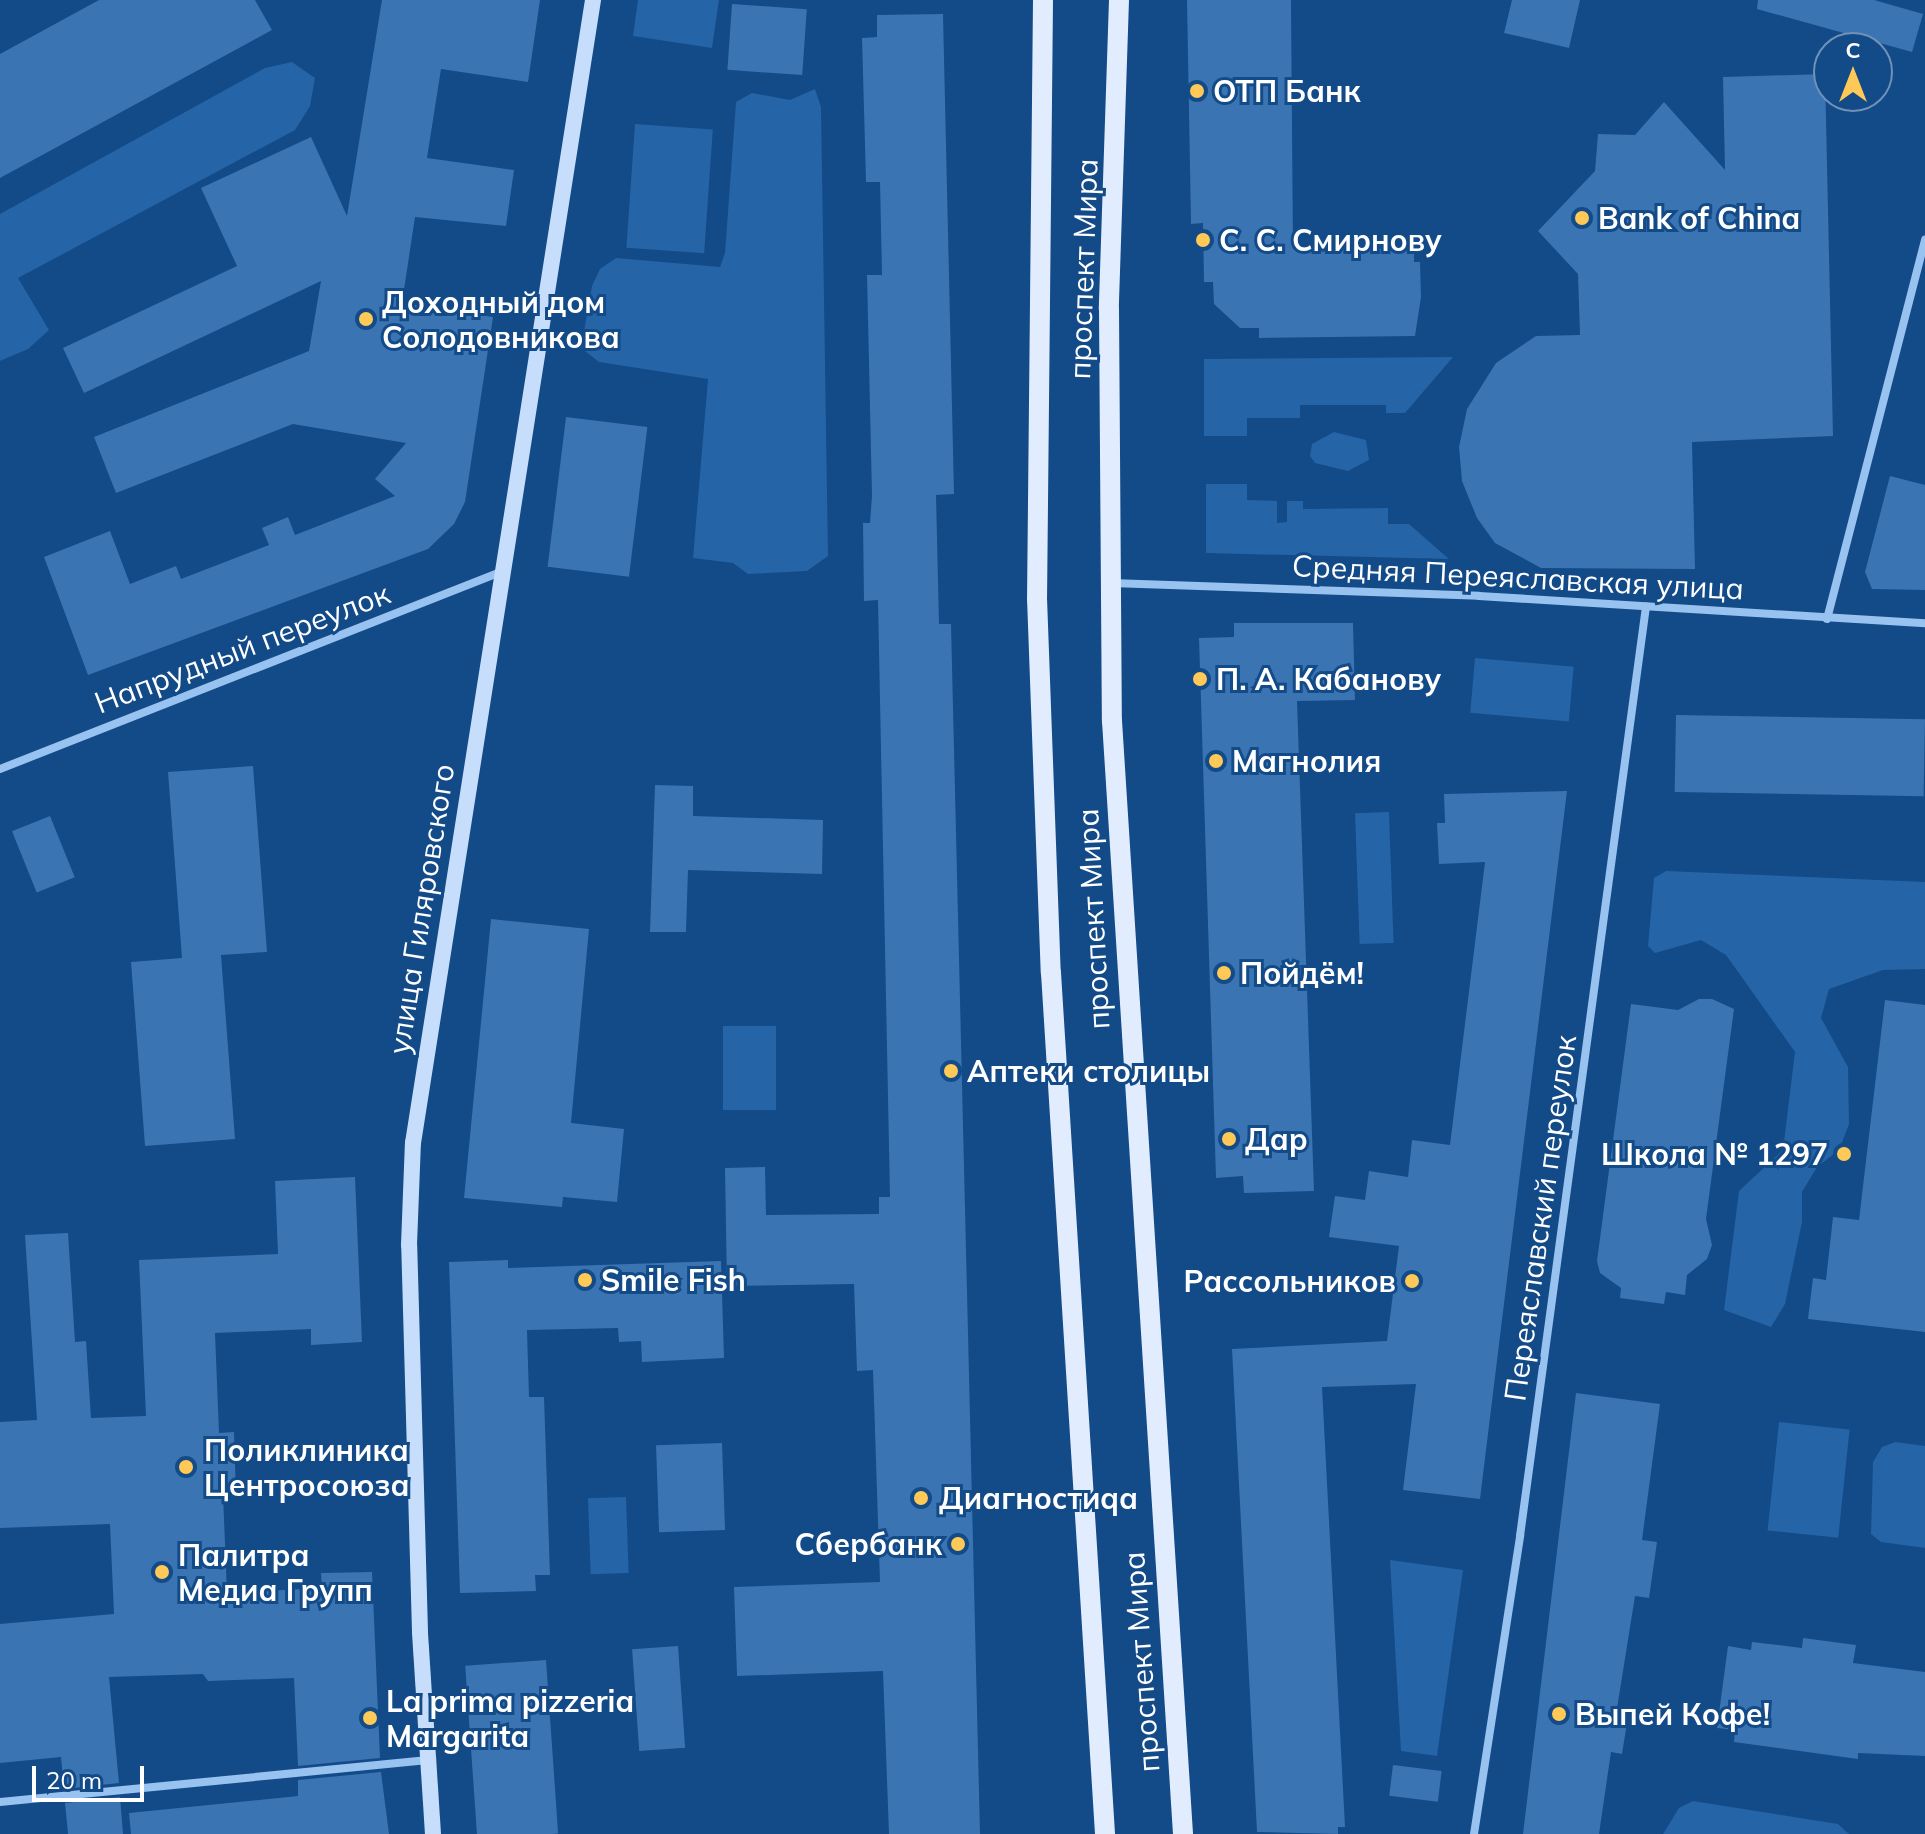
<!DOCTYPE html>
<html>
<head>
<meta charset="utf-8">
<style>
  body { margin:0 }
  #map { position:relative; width:1925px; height:1834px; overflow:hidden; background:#134a88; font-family:Mulish,sans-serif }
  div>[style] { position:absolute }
  .green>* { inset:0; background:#2564a7; transform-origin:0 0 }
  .building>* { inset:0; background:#3b74b2; transform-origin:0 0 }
  .street>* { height:8px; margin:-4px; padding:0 4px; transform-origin:4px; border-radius:4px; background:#98c2f0 }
  .secondary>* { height:16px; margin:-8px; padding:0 8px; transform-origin:8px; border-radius:8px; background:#c6defb }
  .primary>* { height:20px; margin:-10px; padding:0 10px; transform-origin:10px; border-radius:10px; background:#e1edff }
  .dots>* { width:22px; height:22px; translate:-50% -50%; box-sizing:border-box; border:4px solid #134a88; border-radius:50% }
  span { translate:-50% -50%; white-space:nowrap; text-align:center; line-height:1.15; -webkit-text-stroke:6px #134a88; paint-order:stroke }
  .poi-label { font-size:30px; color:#fff; font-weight:700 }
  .left { translate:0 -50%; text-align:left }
  .right { translate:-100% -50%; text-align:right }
  .street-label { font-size:30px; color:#fff }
  .north { position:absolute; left:1813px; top:32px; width:80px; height:80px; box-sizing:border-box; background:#134a88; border:2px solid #7192b8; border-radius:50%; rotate:0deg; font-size:22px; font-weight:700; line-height:32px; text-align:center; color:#fff }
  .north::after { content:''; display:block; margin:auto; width:28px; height:36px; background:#ffc957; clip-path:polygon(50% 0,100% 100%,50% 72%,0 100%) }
  .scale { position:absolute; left:32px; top:1766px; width:112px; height:36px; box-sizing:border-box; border:4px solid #fff; border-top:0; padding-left:10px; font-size:24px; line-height:28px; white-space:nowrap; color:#fff; -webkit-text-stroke:6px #134a88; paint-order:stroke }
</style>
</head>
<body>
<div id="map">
  <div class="green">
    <i style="clip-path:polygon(638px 0,719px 0,712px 48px,633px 36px)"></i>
    <i style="clip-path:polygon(292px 62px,315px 78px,310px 106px,295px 130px,18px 278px,49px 330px,28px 349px,0 361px,0 214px,265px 68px)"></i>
    <i style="clip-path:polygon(815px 89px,821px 107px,828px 556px,807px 571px,748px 574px,733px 563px,693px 558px,708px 379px,599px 362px,581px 348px,592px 286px,600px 269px,616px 258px,720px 267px,725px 253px,736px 102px,752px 93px,790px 100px)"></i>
    <i style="left:635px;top:124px;width:78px;height:124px;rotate:4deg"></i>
    <i style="clip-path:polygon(1453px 357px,1405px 413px,1386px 413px,1386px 405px,1300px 405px,1300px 418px,1247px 418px,1247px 436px,1204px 436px,1204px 359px)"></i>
    <i style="clip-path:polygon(1334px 432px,1366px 440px,1369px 460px,1348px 471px,1315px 463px,1310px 456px,1312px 444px)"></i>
    <i style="clip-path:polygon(1206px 484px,1247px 484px,1247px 500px,1277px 501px,1277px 523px,1287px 522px,1287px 501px,1303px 501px,1303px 509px,1388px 508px,1388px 524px,1409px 524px,1449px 559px,1206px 553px)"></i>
    <i style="left:1475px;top:658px;width:99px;height:55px;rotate:5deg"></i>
    <i style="left:1389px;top:812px;width:131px;height:34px;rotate:88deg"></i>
    <i style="clip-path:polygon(1666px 871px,1925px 882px,1925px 969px,1883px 970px,1829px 989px,1821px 1018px,1848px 1067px,1849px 1124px,1839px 1150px,1817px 1167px,1802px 1192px,1802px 1222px,1785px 1304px,1771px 1327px,1724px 1310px,1739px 1191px,1783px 1150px,1795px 1052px,1726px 955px,1701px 940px,1655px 953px,1648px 946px,1654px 878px)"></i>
    <i style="left:723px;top:1026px;width:53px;height:84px"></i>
    <i style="left:1779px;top:1422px;width:71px;height:109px;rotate:6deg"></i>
    <i style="clip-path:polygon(1895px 1442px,1925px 1446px,1925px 1548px,1881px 1542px,1871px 1534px,1873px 1462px,1882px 1447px)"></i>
    <i style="left:626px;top:1497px;width:76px;height:38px;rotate:88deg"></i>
    <i style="clip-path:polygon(1390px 1560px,1463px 1570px,1437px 1756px,1401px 1751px)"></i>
    <i style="clip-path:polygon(1693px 1801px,1838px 1824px,1849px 1834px,1663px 1834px,1679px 1808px)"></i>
  </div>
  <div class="building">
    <i style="clip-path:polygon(99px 0,255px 0,272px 30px,0 178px,0 54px)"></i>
    <i style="clip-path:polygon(382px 0,540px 0,528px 82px,441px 69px,427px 158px,514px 170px,506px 226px,415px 217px,402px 303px,493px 317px,465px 502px,454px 524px,428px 549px,88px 675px,44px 557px,110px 531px,130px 584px,176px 566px,181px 579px,269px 545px,262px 528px,288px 517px,295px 535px,395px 496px,375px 479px,406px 443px,293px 424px,116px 493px,94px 437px,309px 351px,321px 281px,84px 393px,63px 348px,237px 266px,201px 188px,311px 137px,347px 216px)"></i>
    <i style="clip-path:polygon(1187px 0,1291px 0,1293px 249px,1414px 248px,1414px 262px,1420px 262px,1421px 297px,1415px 336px,1259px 338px,1259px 328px,1240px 328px,1214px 304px,1213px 282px,1204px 282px,1203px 223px,1191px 224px)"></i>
    <i style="clip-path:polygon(1512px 0,1580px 0,1569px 48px,1504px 33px)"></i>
    <i style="clip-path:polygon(1758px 0,1874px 0,1923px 14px,1912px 52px,1757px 9px)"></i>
    <i style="left:732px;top:4px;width:75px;height:66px;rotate:4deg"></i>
    <i style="clip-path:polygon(943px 14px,954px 494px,936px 495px,939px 624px,951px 624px,980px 1834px,889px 1834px,883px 1671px,737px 1676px,734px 1587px,880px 1582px,873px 1370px,857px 1371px,854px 1284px,727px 1286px,725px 1168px,765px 1167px,766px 1215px,879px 1214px,879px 1197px,890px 1197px,878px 600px,864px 601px,863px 523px,870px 523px,872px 496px,867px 275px,882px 275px,880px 182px,866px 182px,862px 38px,877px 37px,877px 15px)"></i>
    <i style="clip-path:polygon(1825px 74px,1833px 436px,1692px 442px,1695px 569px,1541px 568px,1495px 543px,1477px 518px,1462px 481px,1459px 447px,1467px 409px,1496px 363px,1536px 336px,1580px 335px,1578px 274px,1538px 231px,1595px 171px,1598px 134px,1635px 135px,1664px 102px,1725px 170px,1723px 77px)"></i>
    <i style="left:566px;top:417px;width:82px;height:151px;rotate:7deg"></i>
    <i style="clip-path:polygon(1890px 476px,1925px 485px,1925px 590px,1872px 589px,1865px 572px)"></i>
    <i style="clip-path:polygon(1234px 623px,1353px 623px,1355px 700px,1297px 701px,1314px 1191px,1244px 1193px,1243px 1176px,1216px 1178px,1199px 638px,1234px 637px)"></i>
    <i style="left:1676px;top:715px;width:249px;height:77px;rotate:1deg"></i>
    <i style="clip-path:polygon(253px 766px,267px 952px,221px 955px,235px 1139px,145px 1146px,131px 962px,182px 958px,168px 772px)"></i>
    <i style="clip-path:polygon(655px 785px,693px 786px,693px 816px,823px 820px,822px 874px,688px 870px,686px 932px,650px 932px)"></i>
    <i style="clip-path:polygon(1567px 791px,1480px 1499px,1403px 1490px,1416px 1384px,1322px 1387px,1345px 1827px,1338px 1827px,1338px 1834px,1257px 1832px,1232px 1349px,1387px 1341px,1399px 1246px,1329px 1237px,1335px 1196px,1365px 1200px,1369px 1171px,1408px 1177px,1412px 1140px,1450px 1145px,1485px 862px,1439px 864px,1437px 823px,1445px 823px,1444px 794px)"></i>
    <i style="left:50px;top:816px;width:66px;height:41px;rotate:68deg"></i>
    <i style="clip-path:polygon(491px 919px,589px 929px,571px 1123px,624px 1129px,617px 1202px,563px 1197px,562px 1207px,464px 1198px)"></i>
    <i style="clip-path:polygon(1699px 999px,1712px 999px,1734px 1009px,1706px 1219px,1712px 1245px,1707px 1259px,1687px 1275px,1685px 1295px,1666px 1292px,1664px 1304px,1620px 1298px,1621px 1288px,1600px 1273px,1597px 1261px,1631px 1004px,1678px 1010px)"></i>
    <i style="clip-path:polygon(1885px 1000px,1925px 1005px,1925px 1332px,1808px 1319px,1813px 1278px,1826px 1280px,1833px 1217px,1859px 1220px)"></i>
    <i style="clip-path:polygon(355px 1177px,362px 1342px,311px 1345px,311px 1329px,215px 1333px,219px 1433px,234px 1432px,236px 1494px,223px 1494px,227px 1593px,322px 1588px,321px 1573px,372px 1572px,380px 1758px,298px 1766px,294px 1678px,208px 1681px,203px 1674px,109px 1677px,119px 1783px,64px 1789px,61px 1757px,0 1763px,0 1624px,114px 1614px,110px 1524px,0 1528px,0 1422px,37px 1420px,25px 1235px,68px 1233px,75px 1342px,86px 1341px,91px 1418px,146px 1416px,139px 1260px,278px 1254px,275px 1181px)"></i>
    <i style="clip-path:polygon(508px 1260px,508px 1268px,721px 1261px,724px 1358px,642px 1362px,641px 1341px,619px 1342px,618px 1328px,527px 1330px,529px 1397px,544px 1397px,550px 1575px,535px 1575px,536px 1591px,460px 1593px,449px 1262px)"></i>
    <i style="clip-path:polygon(1576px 1393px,1660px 1404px,1642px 1540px,1657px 1542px,1649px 1598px,1635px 1596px,1615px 1721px,1627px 1723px,1622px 1754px,1611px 1752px,1599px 1834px,1523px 1834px)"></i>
    <i style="left:722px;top:1443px;width:87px;height:66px;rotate:88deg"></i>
    <i style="clip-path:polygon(1803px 1638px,1856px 1645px,1853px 1663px,1925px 1672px,1925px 1756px,1858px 1753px,1858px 1759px,1734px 1742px,1735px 1730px,1717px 1728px,1728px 1646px,1751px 1650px,1752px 1642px,1802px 1648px)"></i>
    <i style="left:678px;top:1646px;width:102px;height:46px;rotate:86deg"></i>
    <i style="left:546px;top:1660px;width:174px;height:81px;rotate:86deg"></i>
    <i style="left:1393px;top:1765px;width:49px;height:31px;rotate:7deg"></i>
    <i style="clip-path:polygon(381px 1772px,389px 1834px,131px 1834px,129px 1813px,298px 1796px,298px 1780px)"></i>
    <i style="clip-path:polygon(120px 1797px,123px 1834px,68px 1834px,65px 1803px)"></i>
  </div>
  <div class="street">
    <i style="left:1111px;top:583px;width:368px;rotate:2deg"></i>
    <i style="left:1479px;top:596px;width:447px;rotate:3.5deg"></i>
    <i style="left:1827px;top:619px;width:392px;rotate:-75.5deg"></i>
    <i style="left:0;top:769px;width:538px;rotate:-21.47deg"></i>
    <i style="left:0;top:1802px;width:430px;rotate:-5.6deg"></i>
    <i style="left:1474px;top:1834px;width:302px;rotate:-81.2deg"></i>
    <i style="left:1520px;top:1536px;width:938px;rotate:-82.28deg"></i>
  </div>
  <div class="secondary">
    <i style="left:433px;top:1834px;width:202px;rotate:-93.7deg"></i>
    <i style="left:420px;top:1632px;width:387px;rotate:-91.6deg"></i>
    <i style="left:409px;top:1245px;width:102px;rotate:-87.8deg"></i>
    <i style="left:413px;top:1143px;width:1157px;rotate:-81.05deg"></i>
  </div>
  <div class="primary">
    <i style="left:1043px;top:0;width:598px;rotate:90.57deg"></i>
    <i style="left:1037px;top:598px;width:375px;rotate:87.9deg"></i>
    <i style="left:1051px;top:973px;width:863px;rotate:86.41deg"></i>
    <i style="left:1119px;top:0;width:309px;rotate:91.9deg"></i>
    <i style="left:1109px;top:309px;width:412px;rotate:89.6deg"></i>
    <i style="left:1112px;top:721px;width:1115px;rotate:86.35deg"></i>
  </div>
  <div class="dots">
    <i style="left:1197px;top:91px;background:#ffc957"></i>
    <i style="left:1582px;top:218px;background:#ffc957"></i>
    <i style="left:1203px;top:240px;background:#ffc957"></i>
    <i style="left:366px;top:319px;background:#ffc957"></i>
    <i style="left:1200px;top:679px;background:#ffc957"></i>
    <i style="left:1216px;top:761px;background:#ffc957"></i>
    <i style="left:1224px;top:973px;background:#ffc957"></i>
    <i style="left:951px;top:1071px;background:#ffc957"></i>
    <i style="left:1229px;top:1139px;background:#ffc957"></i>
    <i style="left:1844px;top:1154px;background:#ffc957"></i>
    <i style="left:585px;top:1280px;background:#ffc957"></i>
    <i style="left:1412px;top:1281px;background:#ffc957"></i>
    <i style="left:186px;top:1467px;background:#ffc957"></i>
    <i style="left:921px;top:1498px;background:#ffc957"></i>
    <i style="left:958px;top:1544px;background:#ffc957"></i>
    <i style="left:162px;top:1572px;background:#ffc957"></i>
    <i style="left:1559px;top:1714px;background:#ffc957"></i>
    <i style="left:370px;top:1718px;background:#ffc957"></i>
  </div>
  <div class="poi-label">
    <span class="left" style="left:1213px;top:91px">ОТП Банк</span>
    <span class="left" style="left:1598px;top:218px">Bank of China</span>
    <span class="left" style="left:1219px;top:240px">С. С. Смирнову</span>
    <span class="left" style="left:382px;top:319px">Доходный дом<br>Солодовникова</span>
    <span class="left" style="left:1216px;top:679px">П. А. Кабанову</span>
    <span class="left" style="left:1232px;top:761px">Магнолия</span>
    <span class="left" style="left:1240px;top:973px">Пойдём!</span>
    <span class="left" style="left:967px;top:1071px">Аптеки столицы</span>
    <span class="left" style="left:1245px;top:1139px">Дар</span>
    <span class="right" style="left:1828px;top:1154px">Школа № 1297</span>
    <span class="left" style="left:601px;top:1280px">Smile Fish</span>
    <span class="right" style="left:1396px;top:1281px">Рассольников</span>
    <span class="left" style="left:204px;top:1467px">Поликлиника<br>Центросоюза</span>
    <span class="left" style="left:939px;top:1498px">Диагностиqа</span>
    <span class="right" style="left:942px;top:1544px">Сбербанк</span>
    <span class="left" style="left:178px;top:1572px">Палитра<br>Медиа Групп</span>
    <span class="left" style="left:386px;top:1718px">La prima pizzeria<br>Margarita</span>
    <span class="left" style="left:1575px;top:1714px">Выпей Кофе!</span>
  </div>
  <div class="street-label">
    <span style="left:1083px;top:269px;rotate:-88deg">проспект Мира</span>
    <span style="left:1518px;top:577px;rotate:3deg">Средняя Переяславская улица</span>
    <span style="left:242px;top:648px;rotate:-21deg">Напрудный переулок</span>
    <span style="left:421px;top:909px;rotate:-81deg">улица Гиляровского</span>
    <span style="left:1093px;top:919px;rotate:-93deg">проспект Мира</span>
    <span style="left:1540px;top:1218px;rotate:-82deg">Переяславский переулок</span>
    <span style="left:1141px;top:1662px;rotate:-94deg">проспект Мира</span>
  </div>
  <div class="north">С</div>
  <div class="scale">20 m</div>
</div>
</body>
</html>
